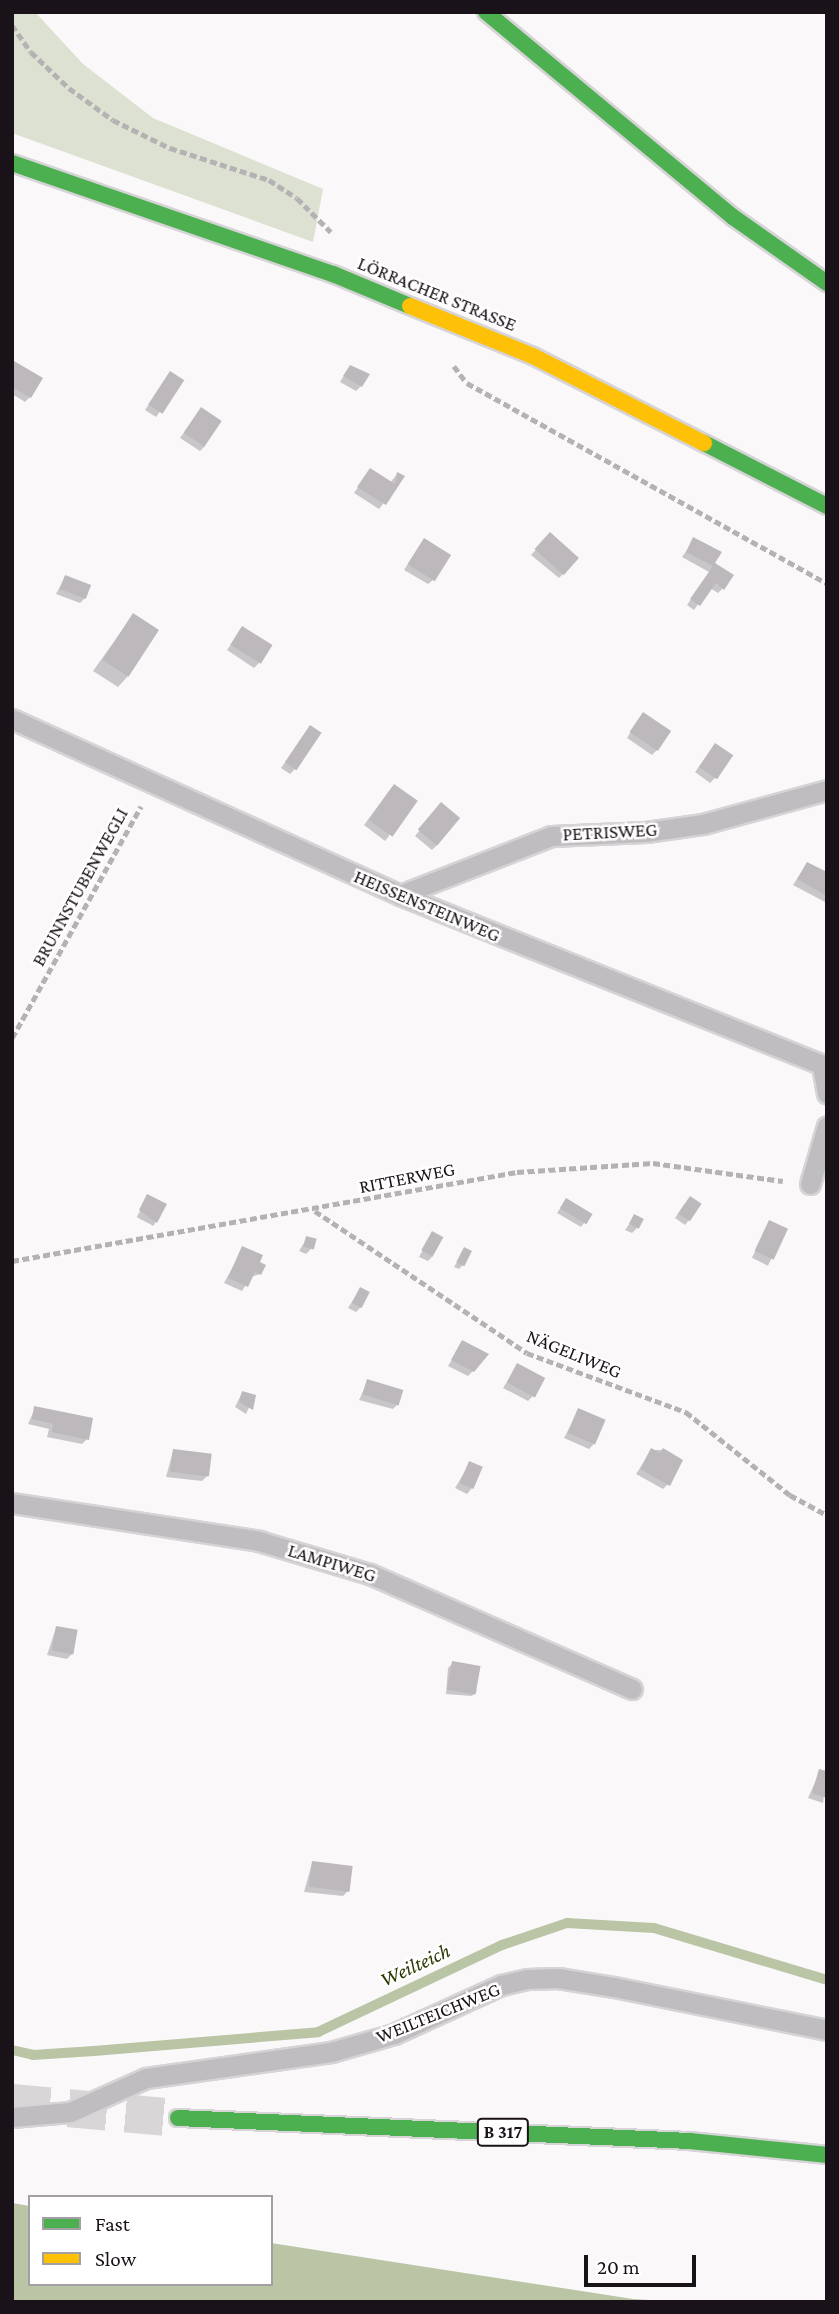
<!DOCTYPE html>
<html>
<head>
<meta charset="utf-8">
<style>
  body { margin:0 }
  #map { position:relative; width:839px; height:2314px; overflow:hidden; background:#fbf8fa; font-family:"Crimson Pro",serif }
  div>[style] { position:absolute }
  .green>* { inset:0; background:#dce1d1 }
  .water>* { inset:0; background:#bac5a5 }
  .shadow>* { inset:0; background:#0003; transform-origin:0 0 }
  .stream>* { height:10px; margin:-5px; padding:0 5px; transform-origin:5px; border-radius:5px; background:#bac5a5 }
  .building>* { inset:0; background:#bdb8bc; transform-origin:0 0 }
  .primary-tunnel>* { height:38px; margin-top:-19px; transform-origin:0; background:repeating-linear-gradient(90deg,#d9d6d8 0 38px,transparent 0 57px) }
  .path>* { height:4.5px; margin-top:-2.25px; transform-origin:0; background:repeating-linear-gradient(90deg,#b5b2b4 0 7px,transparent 0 10.5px) }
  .roads { filter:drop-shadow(2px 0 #d6d4d6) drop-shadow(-2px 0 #d6d4d6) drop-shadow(0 2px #d6d4d6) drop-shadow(0 -2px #d6d4d6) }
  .lane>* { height:19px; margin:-9.5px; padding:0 9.5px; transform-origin:9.5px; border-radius:9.5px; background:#c0bdc0 }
  .fast>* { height:16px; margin:-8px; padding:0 8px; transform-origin:8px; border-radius:8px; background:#4caf50 }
  .slow>* { height:16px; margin:-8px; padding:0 8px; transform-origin:8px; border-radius:8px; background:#ffc107 }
  span { translate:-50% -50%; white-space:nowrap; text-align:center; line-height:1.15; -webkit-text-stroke:5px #fff; paint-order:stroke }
  .shield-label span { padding:2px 5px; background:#fff; border:2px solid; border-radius:5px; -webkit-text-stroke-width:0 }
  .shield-label { font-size:18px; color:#1a1219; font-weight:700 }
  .street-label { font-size:19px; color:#1a1219 }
  .water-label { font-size:21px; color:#2b3a03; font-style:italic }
  .frame { position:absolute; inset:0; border:14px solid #1a1219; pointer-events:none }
  .legend { position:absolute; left:28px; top:2195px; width:245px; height:91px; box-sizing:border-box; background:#fff; border:2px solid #a3a0a3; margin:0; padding:9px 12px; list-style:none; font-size:21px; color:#1a1219 }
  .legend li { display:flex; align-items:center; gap:14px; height:35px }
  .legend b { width:35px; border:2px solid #a3a0a3 }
  .scale { position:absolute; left:584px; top:2255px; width:112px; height:32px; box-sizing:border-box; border:4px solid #1a1219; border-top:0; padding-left:9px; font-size:21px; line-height:24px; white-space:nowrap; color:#1a1219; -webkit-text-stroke:5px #fff; paint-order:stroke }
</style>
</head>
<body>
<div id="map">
  <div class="green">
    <i style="clip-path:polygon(12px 12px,35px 12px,83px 64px,153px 118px,323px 189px,313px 242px,12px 133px)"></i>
  </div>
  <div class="water">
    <i style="clip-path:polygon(12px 2203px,30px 2206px,30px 2284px,271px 2284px,271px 2243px,633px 2299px,683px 2302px,12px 2302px)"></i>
  </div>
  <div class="shadow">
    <i style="clip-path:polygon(14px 363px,30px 397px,25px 402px,12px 394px)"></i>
    <i style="clip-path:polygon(346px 372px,361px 386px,356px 391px,340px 382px)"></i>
    <i style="clip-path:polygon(166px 378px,182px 380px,156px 417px,145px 410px)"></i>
    <i style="clip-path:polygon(201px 409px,205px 446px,200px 451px,180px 438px)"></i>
    <i style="clip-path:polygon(370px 470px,390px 483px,397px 474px,396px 487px,379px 509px,354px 493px)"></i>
    <i style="clip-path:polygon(550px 534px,563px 574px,559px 578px,531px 555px)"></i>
    <i style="clip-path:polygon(694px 540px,713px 563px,723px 588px,718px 593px,710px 588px,694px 610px,687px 605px,709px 572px,682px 557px)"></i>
    <i style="clip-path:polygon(420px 545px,433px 580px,428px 584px,404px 570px)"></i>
    <i style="clip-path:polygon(65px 577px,85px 598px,80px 603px,56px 594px)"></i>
    <i style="clip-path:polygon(133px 615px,128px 676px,118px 687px,93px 671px)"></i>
    <i style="clip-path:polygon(242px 628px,259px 663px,254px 668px,227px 650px)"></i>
    <i style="clip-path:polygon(638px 720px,657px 750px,652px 755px,627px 738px)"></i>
    <i style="clip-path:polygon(306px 732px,295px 769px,290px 774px,281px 768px)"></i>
    <i style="clip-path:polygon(715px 745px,715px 778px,710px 783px,695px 772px)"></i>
    <i style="clip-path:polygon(389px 791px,389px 836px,385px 841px,364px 825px)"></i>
    <i style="clip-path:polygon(436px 810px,437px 845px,432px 850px,415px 836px)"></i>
    <i style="clip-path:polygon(807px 864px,827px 874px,825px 902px,793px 885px)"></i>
    <i style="left:148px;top:1196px;width:19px;height:24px;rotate:28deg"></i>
    <i style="clip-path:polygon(566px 1200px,591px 1214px,581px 1227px,557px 1213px)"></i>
    <i style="clip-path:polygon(685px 1203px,689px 1220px,685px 1225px,675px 1218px)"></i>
    <i style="clip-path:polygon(635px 1216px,637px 1228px,632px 1233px,625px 1230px)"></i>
    <i style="left:770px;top:1222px;width:18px;height:40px;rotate:27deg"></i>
    <i style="clip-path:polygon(432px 1233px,433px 1256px,428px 1261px,419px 1257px)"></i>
    <i style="clip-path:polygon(307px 1238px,311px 1249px,306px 1254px,299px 1251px)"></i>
    <i style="clip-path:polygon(243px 1248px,258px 1263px,260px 1274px,251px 1277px,242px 1291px,224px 1283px)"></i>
    <i style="clip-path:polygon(465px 1249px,464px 1264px,459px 1269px,454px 1267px)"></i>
    <i style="clip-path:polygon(360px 1289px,361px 1307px,356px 1312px,348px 1308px)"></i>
    <i style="clip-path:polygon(462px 1343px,473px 1371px,468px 1376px,448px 1366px)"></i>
    <i style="clip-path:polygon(518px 1365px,533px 1396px,528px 1401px,503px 1388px)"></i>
    <i style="clip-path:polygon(368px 1381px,398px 1404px,393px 1409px,359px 1400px)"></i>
    <i style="clip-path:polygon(242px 1393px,254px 1396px,246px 1414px,235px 1407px)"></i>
    <i style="clip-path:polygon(35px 1408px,87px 1439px,82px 1444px,47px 1437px,49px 1429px,28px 1424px)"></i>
    <i style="clip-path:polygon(579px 1410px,594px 1444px,589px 1449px,564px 1438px)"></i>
    <i style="clip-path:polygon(652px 1450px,663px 1450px,668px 1484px,663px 1489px,636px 1474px)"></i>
    <i style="clip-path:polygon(173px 1451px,207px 1476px,202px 1481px,166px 1477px)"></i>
    <i style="clip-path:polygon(470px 1463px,472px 1488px,467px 1494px,455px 1488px)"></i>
    <i style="clip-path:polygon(56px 1628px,72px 1654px,67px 1659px,47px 1655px)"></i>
    <i style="clip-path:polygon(453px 1663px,477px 1691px,472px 1696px,446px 1694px,448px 1668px)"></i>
    <i style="clip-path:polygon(820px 1771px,827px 1773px,823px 1803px,808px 1798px)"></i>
    <i style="clip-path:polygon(312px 1863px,348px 1891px,343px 1896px,304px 1892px)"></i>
  </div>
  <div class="stream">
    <i style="left:12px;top:2050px;width:22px;rotate:13deg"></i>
    <i style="left:33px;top:2055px;width:61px;rotate:-3.8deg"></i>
    <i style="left:94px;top:2051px;width:225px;rotate:-4.8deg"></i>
    <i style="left:318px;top:2032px;width:204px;rotate:-25.3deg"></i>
    <i style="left:502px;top:1945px;width:69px;rotate:-18.7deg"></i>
    <i style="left:567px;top:1923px;width:87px;rotate:3.3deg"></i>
    <i style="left:654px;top:1928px;width:181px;rotate:16.7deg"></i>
  </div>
  <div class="building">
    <i style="clip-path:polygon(14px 361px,43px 378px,31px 398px,12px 387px)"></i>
    <i style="clip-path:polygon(350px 365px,370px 374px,362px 387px,343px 376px)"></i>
    <i style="left:170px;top:371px;width:17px;height:40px;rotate:33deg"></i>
    <i style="left:201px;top:407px;width:25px;height:31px;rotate:34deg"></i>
    <i style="clip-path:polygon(370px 468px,395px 484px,397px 472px,405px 476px,386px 505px,357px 487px)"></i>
    <i style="left:550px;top:532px;width:39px;height:23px;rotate:42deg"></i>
    <i style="clip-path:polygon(693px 537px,722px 552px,715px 563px,734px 575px,724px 590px,716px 583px,700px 606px,690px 599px,713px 566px,686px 552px)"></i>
    <i style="left:424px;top:538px;width:32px;height:31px;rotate:32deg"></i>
    <i style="left:65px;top:575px;width:28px;height:15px;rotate:21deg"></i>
    <i style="left:133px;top:613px;width:31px;height:56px;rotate:33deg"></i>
    <i style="left:242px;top:626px;width:36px;height:22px;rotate:32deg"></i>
    <i style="left:643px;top:712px;width:34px;height:24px;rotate:34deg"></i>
    <i style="left:310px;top:725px;width:14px;height:45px;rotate:34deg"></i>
    <i style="left:715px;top:743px;width:22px;height:29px;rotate:34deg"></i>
    <i style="left:394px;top:784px;width:29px;height:44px;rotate:35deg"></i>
    <i style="left:441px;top:802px;width:25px;height:36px;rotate:40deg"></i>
    <i style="clip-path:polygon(807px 862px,827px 872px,827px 896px,797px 879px)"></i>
    <i style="clip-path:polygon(147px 1194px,167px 1204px,157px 1223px,139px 1210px)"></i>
    <i style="left:690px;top:1196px;width:14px;height:21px;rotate:34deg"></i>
    <i style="left:566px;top:1198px;width:31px;height:12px;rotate:31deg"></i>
    <i style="left:634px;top:1214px;width:11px;height:11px;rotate:27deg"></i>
    <i style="left:769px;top:1220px;width:21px;height:34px;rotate:25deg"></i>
    <i style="left:432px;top:1231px;width:13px;height:22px;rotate:29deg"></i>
    <i style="left:306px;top:1236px;width:11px;height:11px;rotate:15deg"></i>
    <i style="clip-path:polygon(242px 1246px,263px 1255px,260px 1262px,266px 1265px,261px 1275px,255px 1272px,248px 1287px,228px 1278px)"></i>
    <i style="left:464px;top:1247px;width:9px;height:17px;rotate:27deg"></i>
    <i style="left:360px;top:1287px;width:11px;height:18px;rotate:27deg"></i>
    <i style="clip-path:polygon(462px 1340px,489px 1354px,474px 1372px,451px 1360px)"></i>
    <i style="left:517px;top:1363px;width:32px;height:22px;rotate:28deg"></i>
    <i style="left:367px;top:1379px;width:38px;height:16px;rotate:17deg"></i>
    <i style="clip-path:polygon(242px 1391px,256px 1395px,253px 1410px,239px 1402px)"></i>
    <i style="clip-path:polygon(34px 1406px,93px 1418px,89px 1440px,52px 1432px,53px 1424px,32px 1419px)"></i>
    <i style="left:578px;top:1408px;width:30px;height:27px;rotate:23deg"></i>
    <i style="clip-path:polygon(651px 1448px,660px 1453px,663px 1448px,683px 1460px,670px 1486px,640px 1469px)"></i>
    <i style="left:173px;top:1449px;width:39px;height:23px;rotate:7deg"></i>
    <i style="left:469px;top:1461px;width:15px;height:24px;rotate:23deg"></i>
    <i style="left:56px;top:1626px;width:22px;height:25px;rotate:10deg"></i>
    <i style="left:452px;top:1661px;width:29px;height:29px;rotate:10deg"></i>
    <i style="clip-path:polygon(819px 1769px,827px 1771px,827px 1798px,812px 1793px)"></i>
    <i style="left:312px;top:1861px;width:41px;height:26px;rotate:7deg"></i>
  </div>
  <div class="primary-tunnel">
    <i style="left:12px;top:2103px;width:167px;rotate:5.2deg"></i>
  </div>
  <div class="path">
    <i style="left:12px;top:25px;width:33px;rotate:55deg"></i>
    <i style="left:31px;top:52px;width:52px;rotate:43.5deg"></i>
    <i style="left:69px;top:88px;width:54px;rotate:36deg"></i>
    <i style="left:113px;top:120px;width:64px;rotate:26.2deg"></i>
    <i style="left:170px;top:148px;width:104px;rotate:17.9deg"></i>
    <i style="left:269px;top:180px;width:33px;rotate:33deg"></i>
    <i style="left:297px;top:198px;width:48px;rotate:45deg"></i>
    <i style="left:454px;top:366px;width:21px;rotate:53deg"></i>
    <i style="left:467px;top:383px;width:412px;rotate:29.1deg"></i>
    <i style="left:12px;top:1038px;width:265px;rotate:-60.9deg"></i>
    <i style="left:315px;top:1211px;width:255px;rotate:33.8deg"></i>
    <i style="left:527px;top:1353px;width:170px;rotate:20.4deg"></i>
    <i style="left:686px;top:1412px;width:133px;rotate:38.6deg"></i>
    <i style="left:790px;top:1495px;width:42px;rotate:28.4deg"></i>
    <i style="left:12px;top:1261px;width:513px;rotate:-10deg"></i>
    <i style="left:517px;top:1172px;width:136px;rotate:-3.8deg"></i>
    <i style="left:653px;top:1163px;width:131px;rotate:7.9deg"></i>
  </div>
  <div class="roads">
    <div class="lane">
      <i style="left:12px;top:719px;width:426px;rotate:24.4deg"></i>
      <i style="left:400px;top:895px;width:455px;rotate:21.9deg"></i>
      <i style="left:822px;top:1065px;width:29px;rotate:80deg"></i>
      <i style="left:400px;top:895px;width:162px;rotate:-21.3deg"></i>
      <i style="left:551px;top:836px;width:95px;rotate:-2.4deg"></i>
      <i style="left:646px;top:832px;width:58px;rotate:-8deg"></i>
      <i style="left:703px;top:824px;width:129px;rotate:-15.3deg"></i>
      <i style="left:810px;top:1184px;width:60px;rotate:-73.7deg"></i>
      <i style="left:12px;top:1503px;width:250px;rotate:8.7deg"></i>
      <i style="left:259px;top:1541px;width:116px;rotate:16.6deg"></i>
      <i style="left:370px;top:1574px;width:286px;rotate:23.7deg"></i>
      <i style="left:12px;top:2117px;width:58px;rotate:-4.9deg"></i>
      <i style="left:70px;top:2112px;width:83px;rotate:-24.1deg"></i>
      <i style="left:146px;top:2078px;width:187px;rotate:-8deg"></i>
      <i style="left:331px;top:2052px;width:66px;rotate:-15.9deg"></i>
      <i style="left:394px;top:2034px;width:118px;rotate:-24.6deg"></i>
      <i style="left:501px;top:1985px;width:27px;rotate:-13deg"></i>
      <i style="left:527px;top:1979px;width:31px;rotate:-2deg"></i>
      <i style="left:558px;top:1978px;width:57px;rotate:9.1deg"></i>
      <i style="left:614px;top:1987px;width:217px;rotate:11.4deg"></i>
    </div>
    <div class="fast">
      <i style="left:486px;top:12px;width:321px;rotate:39.7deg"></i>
      <i style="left:733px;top:217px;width:115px;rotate:35.1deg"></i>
      <i style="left:12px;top:163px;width:340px;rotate:19.1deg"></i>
      <i style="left:333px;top:274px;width:83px;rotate:22.6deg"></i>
      <i style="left:704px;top:443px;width:138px;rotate:27.1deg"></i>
      <i style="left:178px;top:2118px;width:513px;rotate:2.57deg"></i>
      <i style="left:690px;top:2141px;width:138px;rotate:5.8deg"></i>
    </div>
    <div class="slow">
      <i style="left:410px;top:306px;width:133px;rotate:22.1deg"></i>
      <i style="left:533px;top:356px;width:192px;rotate:27deg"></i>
    </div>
  </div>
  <div class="shield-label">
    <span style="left:503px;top:2132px">B 317</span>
  </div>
  <div class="street-label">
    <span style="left:437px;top:294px;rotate:22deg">LÖRRACHER STRASSE</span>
    <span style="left:610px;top:832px;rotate:-3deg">PETRISWEG</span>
    <span style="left:80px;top:887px;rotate:-61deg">BRUNNSTUBENWEGLI</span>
    <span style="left:427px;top:906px;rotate:23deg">HEISSENSTEINWEG</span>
    <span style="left:407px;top:1178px;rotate:-11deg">RITTERWEG</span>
    <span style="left:574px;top:1354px;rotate:22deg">NÄGELIWEG</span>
    <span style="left:332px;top:1563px;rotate:17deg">LAMPIWEG</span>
    <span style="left:438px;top:2013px;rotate:-22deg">WEILTEICHWEG</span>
  </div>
  <div class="water-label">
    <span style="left:415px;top:1965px;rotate:-25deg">Weilteich</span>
  </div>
  <div class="frame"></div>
  <ul class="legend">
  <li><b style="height:9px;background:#4caf50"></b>Fast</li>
  <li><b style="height:9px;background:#ffc107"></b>Slow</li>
  </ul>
  <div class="scale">20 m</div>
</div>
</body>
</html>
